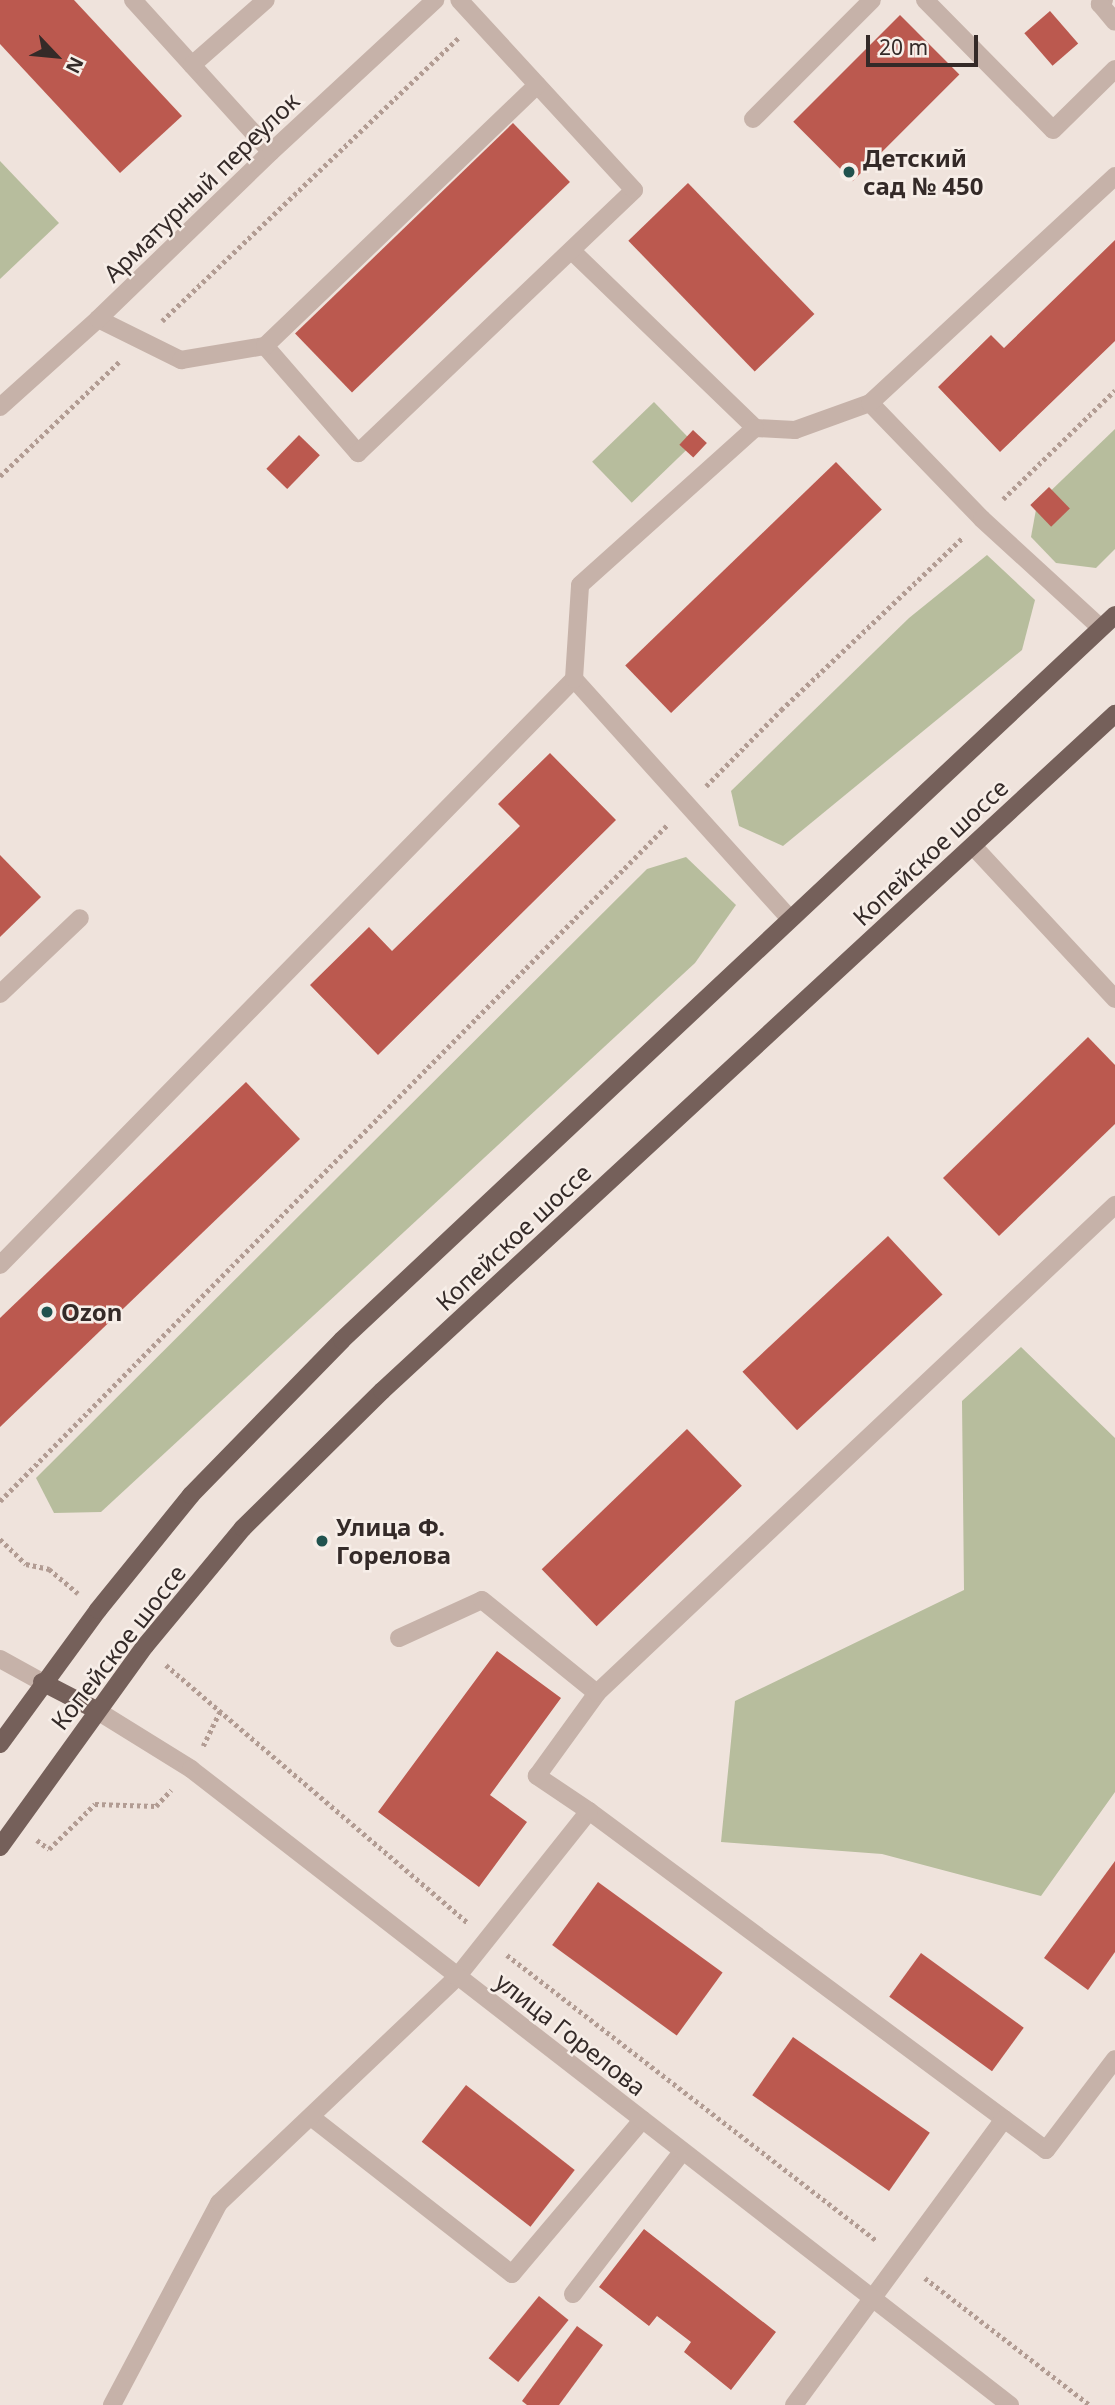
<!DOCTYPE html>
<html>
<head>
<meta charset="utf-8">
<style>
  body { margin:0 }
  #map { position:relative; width:1115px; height:2405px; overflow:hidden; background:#efe3dc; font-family:"Noto Sans",sans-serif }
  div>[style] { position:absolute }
  .green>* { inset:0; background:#b7bd9d; transform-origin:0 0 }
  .building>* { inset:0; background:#bb594f; transform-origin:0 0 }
  .path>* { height:4.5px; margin-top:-2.25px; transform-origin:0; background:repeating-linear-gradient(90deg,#b29c93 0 3.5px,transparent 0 7px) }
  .service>* { height:18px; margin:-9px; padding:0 9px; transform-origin:9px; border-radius:9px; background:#c6b2a9 }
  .minor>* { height:18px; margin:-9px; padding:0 9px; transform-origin:9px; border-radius:9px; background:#c6b2a9 }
  .primary>* { height:18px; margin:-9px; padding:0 9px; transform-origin:9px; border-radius:9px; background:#75605a }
  .dots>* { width:19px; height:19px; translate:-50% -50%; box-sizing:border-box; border:4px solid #f7eee8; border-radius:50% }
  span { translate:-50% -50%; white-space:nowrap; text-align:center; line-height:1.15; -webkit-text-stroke:5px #f7eee8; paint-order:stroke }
  .poi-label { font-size:24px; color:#342a28; font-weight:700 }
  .left { translate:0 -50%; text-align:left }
  .street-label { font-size:24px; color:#342a28 }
  .north { position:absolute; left:21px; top:21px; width:70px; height:70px; -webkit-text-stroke:5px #f7eee8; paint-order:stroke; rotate:116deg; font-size:19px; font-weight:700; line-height:28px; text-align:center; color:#342a28 }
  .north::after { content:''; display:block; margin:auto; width:24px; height:32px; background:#342a28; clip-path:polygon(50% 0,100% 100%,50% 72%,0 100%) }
  .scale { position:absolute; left:866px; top:35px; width:112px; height:32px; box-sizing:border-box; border:4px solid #342a28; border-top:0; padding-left:9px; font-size:21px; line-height:24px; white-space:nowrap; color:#342a28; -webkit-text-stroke:5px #f7eee8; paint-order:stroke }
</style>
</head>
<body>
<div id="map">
  <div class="green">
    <i style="clip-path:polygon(0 161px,59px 223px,0 279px)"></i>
    <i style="left:654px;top:402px;width:57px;height:86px;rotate:46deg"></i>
    <i style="clip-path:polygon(1115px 429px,1115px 549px,1096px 568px,1056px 563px,1031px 537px,1037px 504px)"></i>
    <i style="clip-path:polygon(987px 555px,1035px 600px,1022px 650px,783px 846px,739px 826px,731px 791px,909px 618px)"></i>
    <i style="clip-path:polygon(686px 857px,736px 905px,695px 963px,101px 1512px,54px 1513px,36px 1478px,647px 869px)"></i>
    <i style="clip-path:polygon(1021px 1347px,1115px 1438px,1115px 1792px,1041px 1896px,882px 1854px,721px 1842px,735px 1701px,964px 1590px,962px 1401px)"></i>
  </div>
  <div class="building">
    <i style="clip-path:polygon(0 0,74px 0,182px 116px,120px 173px,0 44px)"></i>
    <i style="left:1050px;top:11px;width:43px;height:34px;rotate:49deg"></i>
    <i style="left:900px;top:15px;width:84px;height:151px;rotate:45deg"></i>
    <i style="left:513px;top:123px;width:82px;height:303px;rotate:46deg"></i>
    <i style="left:688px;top:183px;width:182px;height:83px;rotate:46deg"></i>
    <i style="clip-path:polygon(1115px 240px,1115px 341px,1000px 452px,938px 387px,991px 335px,1004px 348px)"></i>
    <i style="left:693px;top:430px;width:19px;height:20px;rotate:43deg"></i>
    <i style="left:299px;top:435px;width:29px;height:47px;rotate:44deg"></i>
    <i style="left:836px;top:462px;width:66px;height:293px;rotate:46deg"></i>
    <i style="left:1049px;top:487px;width:30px;height:26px;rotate:46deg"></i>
    <i style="clip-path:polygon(550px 753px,616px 820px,378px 1055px,310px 985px,369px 927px,392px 951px,520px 826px,498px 804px)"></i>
    <i style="clip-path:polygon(0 855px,41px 897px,0 937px)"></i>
    <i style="clip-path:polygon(1088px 1037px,1115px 1065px,1115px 1124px,999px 1236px,943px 1178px)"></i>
    <i style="clip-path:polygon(246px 1082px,300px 1139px,0 1427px,0 1318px)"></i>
    <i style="left:888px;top:1236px;width:80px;height:199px;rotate:47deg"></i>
    <i style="left:687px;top:1429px;width:79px;height:202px;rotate:46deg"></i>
    <i style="clip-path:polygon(497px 1651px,561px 1698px,490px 1795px,527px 1822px,479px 1887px,378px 1812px)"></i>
    <i style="clip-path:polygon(1115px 1861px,1115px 1952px,1088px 1990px,1044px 1958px)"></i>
    <i style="left:598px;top:1882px;width:154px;height:78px;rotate:36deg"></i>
    <i style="left:921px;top:1953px;width:127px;height:54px;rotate:36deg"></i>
    <i style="left:793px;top:2037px;width:167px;height:71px;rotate:35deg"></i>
    <i style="left:466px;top:2085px;width:138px;height:72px;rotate:38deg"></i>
    <i style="clip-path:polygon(644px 2229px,776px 2332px,731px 2390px,684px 2352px,691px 2342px,657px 2316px,649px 2326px,599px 2287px)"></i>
    <i style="left:539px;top:2296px;width:38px;height:80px;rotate:39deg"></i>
    <i style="clip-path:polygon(577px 2326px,603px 2345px,559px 2405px,527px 2405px,522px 2401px)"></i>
  </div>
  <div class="path">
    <i style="left:162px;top:321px;width:411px;rotate:-43.7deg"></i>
    <i style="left:0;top:476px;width:166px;rotate:-43.8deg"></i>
    <i style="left:1003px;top:499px;width:156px;rotate:-44.2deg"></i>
    <i style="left:706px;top:786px;width:107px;rotate:-45.4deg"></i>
    <i style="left:781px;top:710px;width:251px;rotate:-43.5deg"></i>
    <i style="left:0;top:1501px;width:950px;rotate:-45.38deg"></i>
    <i style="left:0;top:1539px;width:36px;rotate:44deg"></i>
    <i style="left:26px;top:1564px;width:24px;rotate:12deg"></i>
    <i style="left:49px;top:1569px;width:38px;rotate:40deg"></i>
    <i style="left:166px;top:1665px;width:397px;rotate:40.5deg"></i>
    <i style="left:203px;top:1746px;width:39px;rotate:-64deg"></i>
    <i style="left:37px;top:1840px;width:15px;rotate:37deg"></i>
    <i style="left:49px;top:1849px;width:64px;rotate:-44.4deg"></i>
    <i style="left:95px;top:1804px;width:61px;rotate:1.9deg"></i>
    <i style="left:156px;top:1806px;width:22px;rotate:-47deg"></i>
    <i style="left:507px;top:1955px;width:468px;rotate:37.7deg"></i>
    <i style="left:925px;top:2278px;width:208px;rotate:37.6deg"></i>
  </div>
  <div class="service">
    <i style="left:133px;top:0;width:205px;rotate:47.8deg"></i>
    <i style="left:925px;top:0;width:182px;rotate:45.4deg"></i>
    <i style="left:1053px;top:130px;width:87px;rotate:-44.5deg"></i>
    <i style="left:1104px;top:0;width:6px;rotate:135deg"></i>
    <i style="left:1100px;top:4px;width:23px;rotate:50deg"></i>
    <i style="left:192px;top:65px;width:98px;rotate:-41.3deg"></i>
    <i style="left:753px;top:119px;width:168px;rotate:-45deg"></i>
    <i style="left:572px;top:251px;width:255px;rotate:44deg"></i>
    <i style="left:755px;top:428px;width:40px;rotate:2.9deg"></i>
    <i style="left:795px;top:430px;width:80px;rotate:-19.8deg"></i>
    <i style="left:870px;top:403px;width:161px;rotate:46deg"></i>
    <i style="left:982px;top:519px;width:161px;rotate:42.5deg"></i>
    <i style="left:98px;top:319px;width:93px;rotate:26.3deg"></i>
    <i style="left:181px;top:360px;width:85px;rotate:-9.5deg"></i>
    <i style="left:265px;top:346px;width:142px;rotate:49deg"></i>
    <i style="left:358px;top:453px;width:381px;rotate:-43.6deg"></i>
    <i style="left:634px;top:190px;width:258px;rotate:-132.6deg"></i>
    <i style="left:265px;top:346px;width:377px;rotate:-43.8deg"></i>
    <i style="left:870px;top:403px;width:334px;rotate:-42.8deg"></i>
    <i style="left:574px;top:679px;width:321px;rotate:48deg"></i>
    <i style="left:973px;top:846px;width:209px;rotate:47.1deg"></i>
    <i style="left:0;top:994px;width:110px;rotate:-43.5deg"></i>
    <i style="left:0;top:1265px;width:820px;rotate:-45.59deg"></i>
    <i style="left:574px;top:679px;width:94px;rotate:-86.3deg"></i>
    <i style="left:580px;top:585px;width:235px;rotate:-41.9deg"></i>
    <i style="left:399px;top:1638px;width:91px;rotate:-24.6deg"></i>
    <i style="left:482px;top:1600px;width:148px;rotate:39deg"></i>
    <i style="left:589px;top:1811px;width:569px;rotate:36.57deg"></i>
    <i style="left:1046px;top:2150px;width:114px;rotate:-52.8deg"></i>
    <i style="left:311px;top:2117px;width:255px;rotate:38deg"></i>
    <i style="left:512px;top:2274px;width:202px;rotate:-49.8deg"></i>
    <i style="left:573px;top:2294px;width:179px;rotate:-52.5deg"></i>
    <i style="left:112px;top:2405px;width:229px;rotate:-62.1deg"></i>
    <i style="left:219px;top:2203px;width:328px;rotate:-43.5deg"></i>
    <i style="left:457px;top:1977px;width:212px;rotate:-51.5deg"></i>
    <i style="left:589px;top:1811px;width:63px;rotate:-146.1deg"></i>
    <i style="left:537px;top:1776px;width:102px;rotate:-54.1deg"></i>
    <i style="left:597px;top:1693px;width:712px;rotate:-43.29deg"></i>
    <i style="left:794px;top:2405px;width:355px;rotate:-53.7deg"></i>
  </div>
  <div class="minor">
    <i style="left:0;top:407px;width:132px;rotate:-41.9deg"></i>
    <i style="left:98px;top:319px;width:240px;rotate:-44deg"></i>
    <i style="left:271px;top:152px;width:224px;rotate:-42.8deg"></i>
    <i style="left:0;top:1659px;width:48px;rotate:28.7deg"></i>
    <i style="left:96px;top:1710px;width:112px;rotate:31.8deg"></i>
    <i style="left:191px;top:1769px;width:1037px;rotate:37.83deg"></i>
  </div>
  <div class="primary">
    <i style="left:42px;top:1682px;width:61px;rotate:27.4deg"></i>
    <i style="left:0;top:1744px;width:166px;rotate:-53.8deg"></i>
    <i style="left:98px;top:1610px;width:148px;rotate:-51deg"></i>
    <i style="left:191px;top:1495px;width:216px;rotate:-45.7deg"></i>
    <i style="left:342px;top:1340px;width:1060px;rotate:-43.16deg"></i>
    <i style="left:0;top:1847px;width:248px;rotate:-54.2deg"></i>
    <i style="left:145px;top:1646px;width:153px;rotate:-50.3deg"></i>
    <i style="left:243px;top:1528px;width:195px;rotate:-44.6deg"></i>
    <i style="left:382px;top:1391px;width:998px;rotate:-42.73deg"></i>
  </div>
  <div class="dots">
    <i style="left:849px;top:172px;background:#21524e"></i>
    <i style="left:47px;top:1312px;background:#21524e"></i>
    <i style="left:322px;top:1541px;background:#21524e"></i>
  </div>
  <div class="poi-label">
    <span class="left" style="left:863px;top:172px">Детский<br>сад № 450</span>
    <span class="left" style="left:61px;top:1312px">Ozon</span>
    <span class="left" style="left:336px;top:1541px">Улица Ф.<br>Горелова</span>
  </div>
  <div class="street-label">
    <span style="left:201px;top:187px;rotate:-44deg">Арматурный переулок</span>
    <span style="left:930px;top:852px;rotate:-43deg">Копейское шоссе</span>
    <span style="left:513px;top:1237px;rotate:-43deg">Копейское шоссе</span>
    <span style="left:118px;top:1647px;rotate:-52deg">Копейское шоссе</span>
    <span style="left:571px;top:2034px;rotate:38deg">улица Горелова</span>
  </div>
  <div class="north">N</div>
  <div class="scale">20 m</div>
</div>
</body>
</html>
